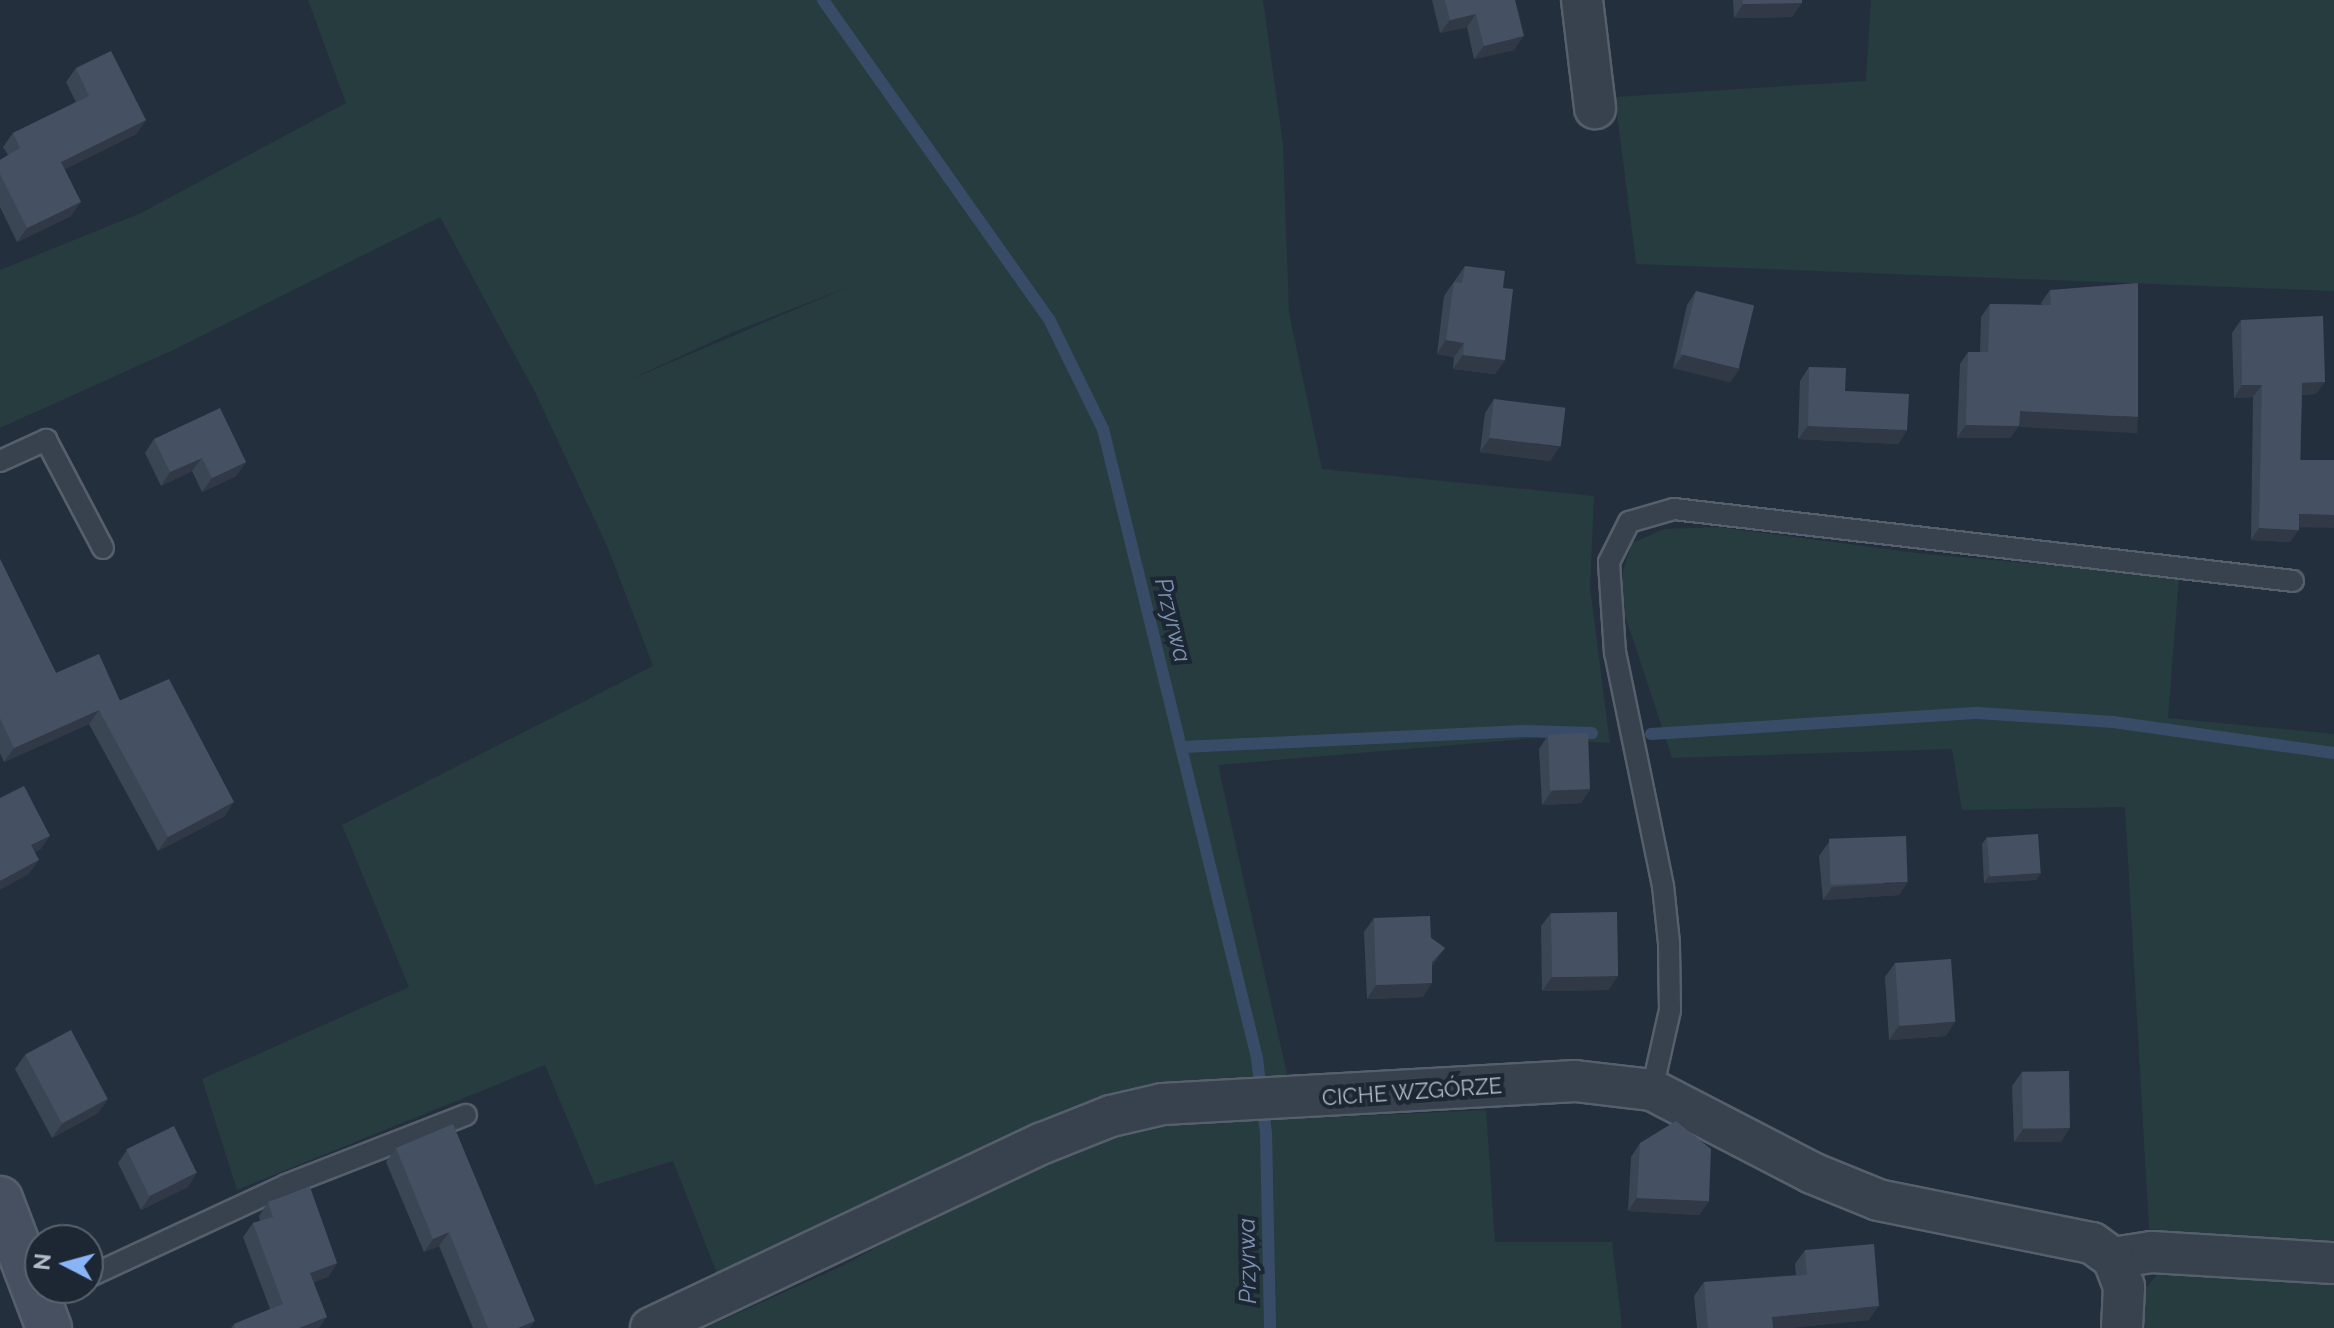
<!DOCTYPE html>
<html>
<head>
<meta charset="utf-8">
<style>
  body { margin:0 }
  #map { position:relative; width:2334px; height:1328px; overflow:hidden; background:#242f3e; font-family:Raleway,sans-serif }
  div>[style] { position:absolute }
  .green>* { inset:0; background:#263c3f }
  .stream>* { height:12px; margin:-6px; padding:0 6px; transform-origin:6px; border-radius:6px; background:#394c67 }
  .roads { filter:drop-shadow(2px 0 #565f6c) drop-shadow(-2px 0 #565f6c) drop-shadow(0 2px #565f6c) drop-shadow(0 -2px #565f6c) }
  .lane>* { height:20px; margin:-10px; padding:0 10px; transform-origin:10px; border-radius:10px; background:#38414e }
  .street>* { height:40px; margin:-20px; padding:0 20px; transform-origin:20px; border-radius:20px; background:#38414e }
  .secondary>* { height:44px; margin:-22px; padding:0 22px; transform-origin:22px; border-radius:22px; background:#465061 }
  .wall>* { inset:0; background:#3b4654 }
  .shaded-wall>* { inset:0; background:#303945; transform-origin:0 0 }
  .building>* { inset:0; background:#455162; transform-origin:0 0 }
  span { translate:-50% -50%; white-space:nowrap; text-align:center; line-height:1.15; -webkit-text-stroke:8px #1d2633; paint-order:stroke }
  .street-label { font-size:22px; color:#b4bcc9 }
  .water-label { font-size:24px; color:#7c92b1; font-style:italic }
  .north { position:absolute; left:24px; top:1224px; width:80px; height:80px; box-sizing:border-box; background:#1d2633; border:2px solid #59626f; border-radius:50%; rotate:276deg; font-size:22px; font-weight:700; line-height:32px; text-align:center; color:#b4bcc9 }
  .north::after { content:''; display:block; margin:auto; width:28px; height:36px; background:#8ab4f8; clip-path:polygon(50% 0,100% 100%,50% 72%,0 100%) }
</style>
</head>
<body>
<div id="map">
  <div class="green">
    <i style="clip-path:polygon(evenodd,308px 0,1263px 0,1283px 144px,1289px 313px,1322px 469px,1594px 496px,1590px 587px,1610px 743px,1537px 738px,1218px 765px,1287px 1074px,1282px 1085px,1241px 1086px,720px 1281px,673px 1161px,595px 1185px,545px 1065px,237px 1190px,202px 1079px,409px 987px,342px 825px,653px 666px,608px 548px,535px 392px,440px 217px,173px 350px,0 428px,0 270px,141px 213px,346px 103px,308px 0,848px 287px,627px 381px,731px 333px,848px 287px)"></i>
    <i style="clip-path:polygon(1871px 0,2334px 0,2334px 291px,1636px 264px,1615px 97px,1866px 81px)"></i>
    <i style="clip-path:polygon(1718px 527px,1917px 553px,2179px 577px,2168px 718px,2334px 734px,2334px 1244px,2149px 1229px,2125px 807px,1962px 810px,1952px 749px,1672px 758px,1622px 606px,1623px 571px,1632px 543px,1664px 529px)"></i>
    <i style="clip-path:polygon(1486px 1110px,1495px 1242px,1612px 1242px,1622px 1328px,705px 1328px,840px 1267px,1046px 1156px,1137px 1126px)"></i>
    <i style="clip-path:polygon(2163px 1268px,2334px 1276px,2334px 1328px,2145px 1328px,2144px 1290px)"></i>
  </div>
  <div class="stream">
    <i style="left:823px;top:0;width:391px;rotate:54.7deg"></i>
    <i style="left:1049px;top:319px;width:123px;rotate:63.9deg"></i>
    <i style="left:1103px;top:429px;width:648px;rotate:76.24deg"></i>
    <i style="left:1257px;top:1058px;width:77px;rotate:83.2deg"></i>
    <i style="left:1266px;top:1134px;width:194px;rotate:88.8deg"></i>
    <i style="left:1651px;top:734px;width:328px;rotate:-3.7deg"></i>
    <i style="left:1978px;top:713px;width:135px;rotate:3.8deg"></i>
    <i style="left:2113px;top:722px;width:223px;rotate:8deg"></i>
    <i style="left:1183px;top:747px;width:341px;rotate:-2.7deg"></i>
    <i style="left:1524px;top:731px;width:68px;rotate:1.7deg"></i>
  </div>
  <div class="roads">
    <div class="lane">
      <i style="left:0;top:461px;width:51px;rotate:-24.5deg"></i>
      <i style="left:46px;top:440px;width:122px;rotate:62.2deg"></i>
      <i style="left:1652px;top:1090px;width:82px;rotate:-77.3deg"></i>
      <i style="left:1670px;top:1010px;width:67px;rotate:-90.9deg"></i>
      <i style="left:1669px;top:943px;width:57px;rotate:-96deg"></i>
      <i style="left:1663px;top:886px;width:238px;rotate:-101.6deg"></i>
      <i style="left:1615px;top:653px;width:91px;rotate:-93.8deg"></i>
      <i style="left:1609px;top:562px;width:45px;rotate:-63.4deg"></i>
      <i style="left:1629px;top:522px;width:47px;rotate:-16.1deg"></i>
      <i style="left:1674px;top:509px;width:623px;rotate:6.63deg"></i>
      <i style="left:88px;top:1277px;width:218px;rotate:-24.9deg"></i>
      <i style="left:286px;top:1185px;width:193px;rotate:-21.3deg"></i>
    </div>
    <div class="street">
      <i style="left:1582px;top:0;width:109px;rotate:83.1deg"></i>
      <i style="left:2113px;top:1258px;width:39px;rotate:-9deg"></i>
      <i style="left:2152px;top:1252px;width:182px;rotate:3.5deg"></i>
      <i style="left:651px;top:1328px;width:433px;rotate:-25.3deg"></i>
      <i style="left:1043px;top:1143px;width:73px;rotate:-21.7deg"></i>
      <i style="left:1111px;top:1116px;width:53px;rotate:-13deg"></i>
      <i style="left:1163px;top:1104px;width:413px;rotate:-3.2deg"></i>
      <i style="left:1575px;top:1081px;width:78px;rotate:6.7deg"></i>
      <i style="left:1652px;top:1090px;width:180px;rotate:27.4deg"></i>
      <i style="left:1812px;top:1173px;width:71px;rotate:22.2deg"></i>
      <i style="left:1878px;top:1200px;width:218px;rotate:11.4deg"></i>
      <i style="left:2092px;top:1243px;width:26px;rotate:36deg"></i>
      <i style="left:2113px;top:1258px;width:31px;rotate:69deg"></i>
      <i style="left:2124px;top:1287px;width:41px;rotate:92.8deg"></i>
    </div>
    <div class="secondary">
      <i style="left:0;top:1199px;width:138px;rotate:69.2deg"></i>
    </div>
  </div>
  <div class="wall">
    <i style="clip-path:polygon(1432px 0,1515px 0,1514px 50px,1474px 59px,1467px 27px,1440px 33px)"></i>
    <i style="clip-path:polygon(1733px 0,1802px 0,1792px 17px,1734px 18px)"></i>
    <i style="clip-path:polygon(76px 68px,146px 120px,136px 134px,65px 169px,71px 216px,17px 242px,0 207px,0 160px,8px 155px,3px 147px,13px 133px,76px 102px,66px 82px)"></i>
    <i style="clip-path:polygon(1465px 266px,1503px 288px,1505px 360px,1495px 374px,1453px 369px,1454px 357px,1437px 354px,1444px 296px)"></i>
    <i style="clip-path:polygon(2050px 290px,2130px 430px,2019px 424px,2010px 438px,1957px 438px,1960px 364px,1968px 352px,1980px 352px,1981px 317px,1990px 304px,2042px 305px,2041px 303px)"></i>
    <i style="clip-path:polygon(1696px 291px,1740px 368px,1730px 382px,1673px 368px,1687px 305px)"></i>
    <i style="clip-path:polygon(2241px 320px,2316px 394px,2302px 395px,2299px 527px,2290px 542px,2251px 540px,2253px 397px,2234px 398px,2232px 333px)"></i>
    <i style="clip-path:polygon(1809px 367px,1845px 391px,1907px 430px,1898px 444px,1798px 439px,1800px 381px)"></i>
    <i style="clip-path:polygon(1494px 399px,1550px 461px,1480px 452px,1485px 413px)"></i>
    <i style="clip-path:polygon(154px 439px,246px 462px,236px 476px,202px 492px,192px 471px,161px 486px,145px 453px)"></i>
    <i style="clip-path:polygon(0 559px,56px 673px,120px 701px,225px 816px,158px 851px,89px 724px,4px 762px,0 753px)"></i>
    <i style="clip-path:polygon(1548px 735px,1590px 789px,1581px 803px,1542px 805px,1539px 749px)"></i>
    <i style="clip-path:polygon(1987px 837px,2041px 873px,2036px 880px,1984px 883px,1982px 844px)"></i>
    <i style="clip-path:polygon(1829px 842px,1899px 895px,1823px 900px,1819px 856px)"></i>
    <i style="clip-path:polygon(1551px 913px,1618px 976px,1608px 990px,1542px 991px,1541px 926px)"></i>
    <i style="clip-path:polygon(1374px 918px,1431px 938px,1445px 948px,1432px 966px,1423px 997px,1367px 999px,1364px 932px)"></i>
    <i style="clip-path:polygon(1895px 963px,1946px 1036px,1889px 1040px,1885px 977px)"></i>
    <i style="clip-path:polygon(25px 1055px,108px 1099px,98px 1113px,52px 1138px,15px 1069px)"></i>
    <i style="clip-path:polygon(2022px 1072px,2061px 1142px,2014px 1142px,2012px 1086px)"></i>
    <i style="clip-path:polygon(1640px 1143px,1709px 1201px,1699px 1215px,1628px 1211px,1631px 1157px)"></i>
    <i style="clip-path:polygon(396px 1148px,530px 1328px,473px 1328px,439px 1246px,424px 1252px,386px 1162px)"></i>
    <i style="clip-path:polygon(127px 1150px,188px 1187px,141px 1210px,118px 1163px)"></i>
    <i style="clip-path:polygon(268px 1202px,337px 1263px,328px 1277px,314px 1282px,319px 1328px,231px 1328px,234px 1324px,270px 1309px,243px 1237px,253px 1223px,260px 1221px,259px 1216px)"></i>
    <i style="clip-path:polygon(1805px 1250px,1869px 1320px,1789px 1328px,1697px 1328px,1694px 1296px,1704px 1282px,1796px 1275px,1795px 1264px)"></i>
  </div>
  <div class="shaded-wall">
    <i style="clip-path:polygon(1802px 3px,1792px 17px,1734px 18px,1743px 4px)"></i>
    <i style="clip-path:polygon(1476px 14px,1467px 27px,1440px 33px,1450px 20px)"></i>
    <i style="clip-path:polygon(1524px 36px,1514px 50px,1474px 59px,1484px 46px)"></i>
    <i style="clip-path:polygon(146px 120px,136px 134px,51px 176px,61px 162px)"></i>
    <i style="clip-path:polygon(81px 202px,71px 216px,17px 242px,27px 228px)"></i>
    <i style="clip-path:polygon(1446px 340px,1464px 343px,1454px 357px,1437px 354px)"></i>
    <i style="clip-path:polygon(1463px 355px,1505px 360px,1495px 374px,1453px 369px)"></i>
    <i style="clip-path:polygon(1683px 355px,1740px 368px,1730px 382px,1673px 368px)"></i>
    <i style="clip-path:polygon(2325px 382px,2316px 394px,2293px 395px,2302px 383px)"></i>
    <i style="clip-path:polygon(2242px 385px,2262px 385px,2253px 397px,2234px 398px)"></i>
    <i style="left:2020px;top:411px;width:118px;height:16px;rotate:3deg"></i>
    <i style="clip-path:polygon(1966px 425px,2019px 426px,2010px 438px,1957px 438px)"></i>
    <i style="clip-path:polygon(1808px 426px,1907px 430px,1898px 444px,1798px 439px)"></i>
    <i style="clip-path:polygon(1490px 438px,1560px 447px,1550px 461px,1480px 452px)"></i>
    <i style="clip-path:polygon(202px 458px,192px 471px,161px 486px,170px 472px)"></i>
    <i style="clip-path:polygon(246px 462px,236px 476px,202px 492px,212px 478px)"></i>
    <i style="clip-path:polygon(2299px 514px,2334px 515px,2334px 528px,2291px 527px)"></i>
    <i style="clip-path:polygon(2259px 528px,2299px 530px,2290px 542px,2251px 540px)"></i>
    <i style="clip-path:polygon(99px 710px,89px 724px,4px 762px,14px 748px)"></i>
    <i style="clip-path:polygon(1590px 789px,1581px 803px,1542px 805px,1552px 791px)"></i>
    <i style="clip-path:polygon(234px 802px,225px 816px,158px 851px,168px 837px)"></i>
    <i style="clip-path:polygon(50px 836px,41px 849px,21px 859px,31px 845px)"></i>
    <i style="clip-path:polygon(39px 860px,29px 874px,0 890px,0 881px)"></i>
    <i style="clip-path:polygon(2041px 873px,2036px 880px,1984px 883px,1989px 876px)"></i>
    <i style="clip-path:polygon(1908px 882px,1899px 895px,1823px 900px,1832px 887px)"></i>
    <i style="clip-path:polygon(1445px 948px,1435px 962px,1422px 976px,1432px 962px)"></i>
    <i style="clip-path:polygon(1618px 976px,1608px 990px,1542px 991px,1552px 977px)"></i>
    <i style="clip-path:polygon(1432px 983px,1423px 997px,1367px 999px,1376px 985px)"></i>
    <i style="clip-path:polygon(1955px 1022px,1946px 1036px,1889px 1040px,1899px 1026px)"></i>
    <i style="clip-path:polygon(108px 1099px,98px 1113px,52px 1138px,62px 1124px)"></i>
    <i style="clip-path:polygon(2024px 1128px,2070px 1128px,2061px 1142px,2014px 1142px)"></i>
    <i style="clip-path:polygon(197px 1173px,188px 1187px,141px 1210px,150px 1196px)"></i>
    <i style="clip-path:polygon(1637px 1198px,1709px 1201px,1699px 1215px,1628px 1211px)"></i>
    <i style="clip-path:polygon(449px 1232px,439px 1246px,424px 1252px,433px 1239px)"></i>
    <i style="clip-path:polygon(337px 1263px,328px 1277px,300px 1287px,310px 1273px)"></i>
    <i style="clip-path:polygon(1879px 1306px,1869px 1320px,1789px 1328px,1764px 1328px,1772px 1317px)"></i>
    <i style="clip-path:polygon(327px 1317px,319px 1328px,299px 1328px)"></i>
    <i style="clip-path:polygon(535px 1321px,530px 1328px,518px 1328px)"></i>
  </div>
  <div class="building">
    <i style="clip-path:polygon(1445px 0,1515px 0,1524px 36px,1484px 46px,1476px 14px,1450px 20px)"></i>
    <i style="clip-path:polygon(1743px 0,1802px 0,1802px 3px,1743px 4px)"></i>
    <i style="clip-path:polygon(111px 51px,146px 120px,61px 162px,81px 202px,27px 228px,0 174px,0 160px,20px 148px,13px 133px,89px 96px,76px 68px)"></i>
    <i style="clip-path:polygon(1465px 266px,1505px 271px,1503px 288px,1513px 289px,1505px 360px,1463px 355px,1464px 343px,1446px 340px,1454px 282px,1462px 283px)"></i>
    <i style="clip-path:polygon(2138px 283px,2138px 417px,2020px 411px,2019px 426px,1966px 425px,1968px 352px,1988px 352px,1990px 304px,2051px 305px,2050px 290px)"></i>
    <i style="left:1696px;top:291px;width:60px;height:65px;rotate:14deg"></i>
    <i style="clip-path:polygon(2323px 316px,2325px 382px,2302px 383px,2300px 460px,2334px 460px,2334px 515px,2299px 514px,2299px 530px,2259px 528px,2262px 385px,2242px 385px,2241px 320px)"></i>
    <i style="clip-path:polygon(1809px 367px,1846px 368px,1845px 391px,1909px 394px,1907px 430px,1808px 426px)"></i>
    <i style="left:1494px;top:399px;width:72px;height:39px;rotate:7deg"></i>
    <i style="clip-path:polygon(220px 408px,246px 462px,212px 478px,202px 458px,170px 472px,154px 439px)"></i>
    <i style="clip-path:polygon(0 559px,56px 673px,99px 654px,120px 701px,103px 708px,169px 679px,234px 802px,168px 837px,99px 710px,14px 748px,0 718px)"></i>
    <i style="left:1588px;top:733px;width:56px;height:40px;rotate:88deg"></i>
    <i style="clip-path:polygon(24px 786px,50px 836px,31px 845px,39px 860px,0 881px,0 798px)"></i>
    <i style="left:2038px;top:834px;width:39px;height:51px;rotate:86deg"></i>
    <i style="left:1906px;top:836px;width:46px;height:77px;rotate:88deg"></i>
    <i style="left:1617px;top:912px;width:64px;height:66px;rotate:89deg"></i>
    <i style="clip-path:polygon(1430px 916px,1431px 938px,1445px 948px,1432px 962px,1432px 983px,1376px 985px,1374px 918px)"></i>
    <i style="left:1951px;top:959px;width:63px;height:56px;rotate:86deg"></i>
    <i style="left:71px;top:1030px;width:78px;height:52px;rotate:62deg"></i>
    <i style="left:2069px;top:1071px;width:57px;height:47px;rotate:89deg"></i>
    <i style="clip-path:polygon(1676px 1121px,1711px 1149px,1709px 1201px,1637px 1198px,1640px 1143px)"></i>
    <i style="clip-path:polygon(453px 1124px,535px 1321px,518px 1328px,488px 1328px,449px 1232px,433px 1239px,396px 1148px)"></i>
    <i style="left:174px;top:1126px;width:52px;height:53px;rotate:64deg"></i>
    <i style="clip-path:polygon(310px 1187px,337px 1263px,310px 1273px,327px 1317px,299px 1328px,235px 1328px,234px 1324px,283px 1304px,253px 1223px,273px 1217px,268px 1202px)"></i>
    <i style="clip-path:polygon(1874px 1244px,1879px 1306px,1772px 1317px,1773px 1328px,1708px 1328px,1704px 1282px,1807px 1275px,1805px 1250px)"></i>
  </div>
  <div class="street-label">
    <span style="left:1412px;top:1092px;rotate:-4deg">CICHE WZGÓRZE</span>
  </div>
  <div class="water-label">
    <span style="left:1173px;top:620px;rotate:76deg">Przyrwa</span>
    <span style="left:1247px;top:1261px;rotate:-91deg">Przyrwa</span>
  </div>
  <div class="north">N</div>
</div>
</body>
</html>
